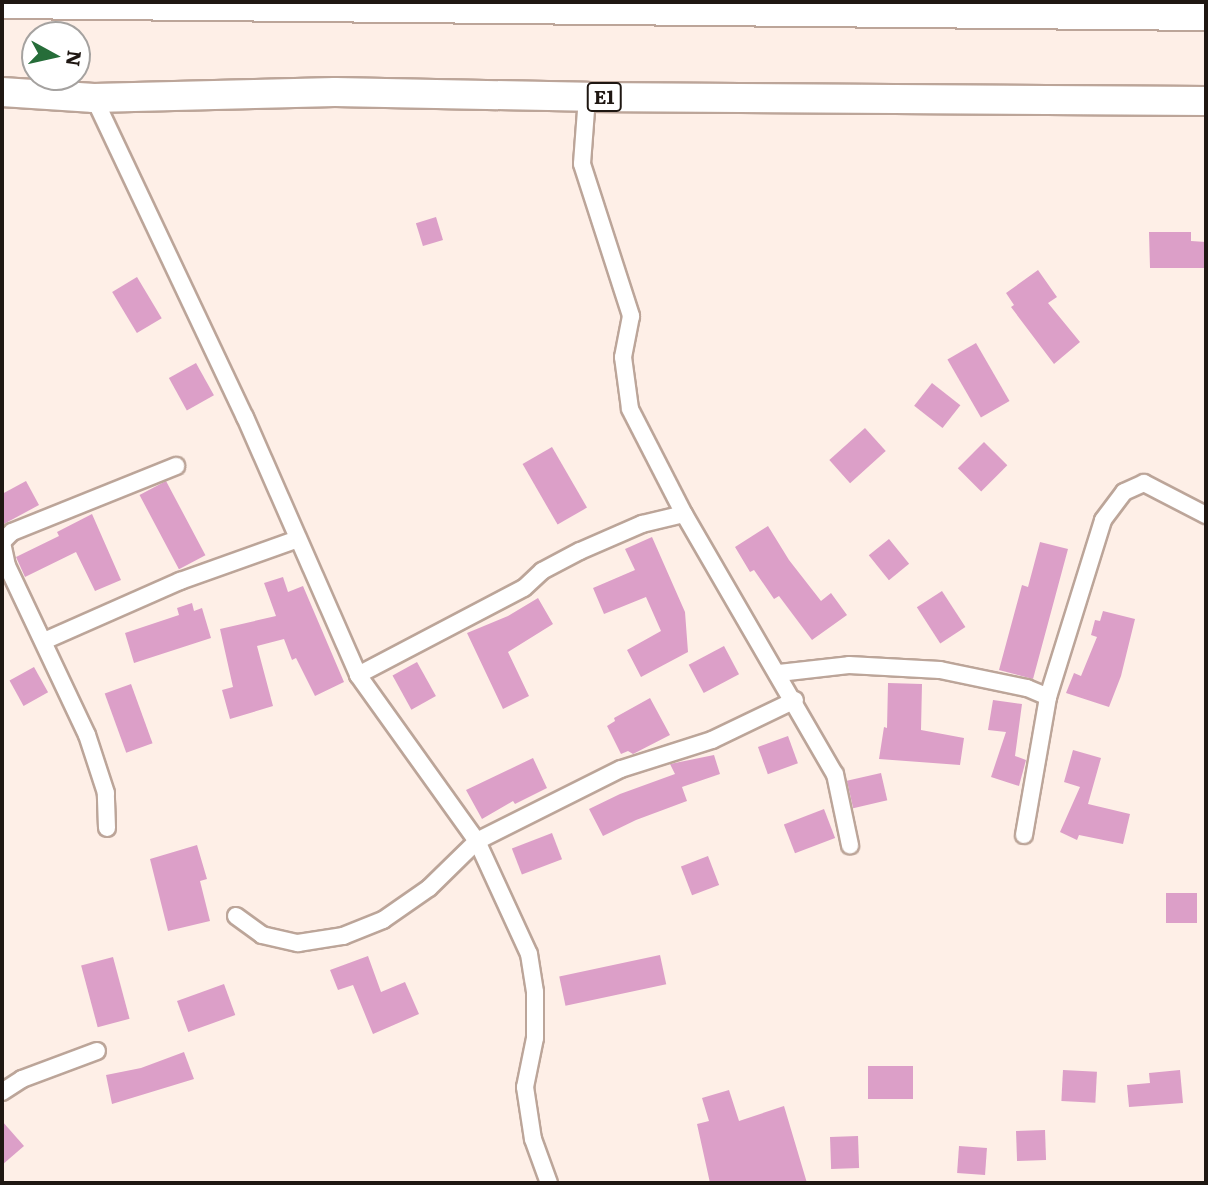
<!DOCTYPE html>
<html>
<head>
<meta charset="utf-8">
<style>
  body { margin:0 }
  #map { position:relative; width:1208px; height:1185px; overflow:hidden; background:#feefe7; font-family:Literata,serif }
  div>[style] { position:absolute }
  .building>* { inset:0; background:#dc9fc8; transform-origin:0 0 }
  .roads { filter:drop-shadow(2px 0 #bca599) drop-shadow(-2px 0 #bca599) drop-shadow(0 2px #bca599) drop-shadow(0 -2px #bca599) }
  .street>* { height:16px; margin:-8px; padding:0 8px; transform-origin:8px; border-radius:8px; background:#fff }
  .highway>* { height:28px; margin:-14px; padding:0 14px; transform-origin:14px; border-radius:14px; background:#fff }
  span { translate:-50% -50%; white-space:nowrap; text-align:center; line-height:1.15; -webkit-text-stroke:5px #fff; paint-order:stroke }
  .shield-label span { padding:2px 5px; background:#fff; border:2px solid; border-radius:5px; -webkit-text-stroke-width:0 }
  .shield-label { font-size:19px; color:#1f1712; font-weight:700 }
  .frame { position:absolute; inset:0; border:4px solid #1f1712; pointer-events:none }
  .north { position:absolute; left:21px; top:21px; width:70px; height:70px; box-sizing:border-box; background:#fff; border:2px solid #a5a2a0; border-radius:50%; rotate:98deg; font-size:19px; font-weight:700; line-height:28px; text-align:center; color:#1f1712 }
  .north::after { content:''; display:block; margin:auto; width:24px; height:32px; background:#266d39; clip-path:polygon(50% 0,100% 100%,50% 72%,0 100%) }
</style>
</head>
<body>
<div id="map">
  <div class="building">
    <i style="left:436px;top:217px;width:24px;height:21px;rotate:73deg"></i>
    <i style="clip-path:polygon(1149px 232px,1191px 232px,1191px 241px,1206px 242px,1206px 268px,1150px 268px)"></i>
    <i style="clip-path:polygon(1038px 270px,1057px 297px,1048px 303px,1080px 342px,1054px 364px,1011px 307px,1014px 305px,1006px 293px)"></i>
    <i style="left:137px;top:277px;width:48px;height:29px;rotate:59deg"></i>
    <i style="left:976px;top:343px;width:67px;height:33px;rotate:60deg"></i>
    <i style="left:196px;top:363px;width:37px;height:31px;rotate:61deg"></i>
    <i style="left:932px;top:383px;width:36px;height:29px;rotate:38deg"></i>
    <i style="left:865px;top:428px;width:31px;height:48px;rotate:48deg"></i>
    <i style="left:984px;top:442px;width:33px;height:37px;rotate:45deg"></i>
    <i style="left:552px;top:447px;width:70px;height:34px;rotate:60deg"></i>
    <i style="clip-path:polygon(26px 481px,39px 505px,2px 525px,2px 494px)"></i>
    <i style="left:166px;top:481px;width:84px;height:30px;rotate:62deg"></i>
    <i style="clip-path:polygon(92px 514px,121px 580px,95px 591px,76px 552px,25px 577px,16px 557px,59px 536px,57px 532px)"></i>
    <i style="clip-path:polygon(768px 526px,789px 560px,821px 601px,831px 593px,847px 615px,812px 640px,779px 596px,774px 599px,754px 570px,750px 572px,735px 547px)"></i>
    <i style="clip-path:polygon(652px 537px,685px 612px,688px 652px,641px 677px,627px 650px,661px 631px,646px 597px,604px 614px,593px 588px,635px 570px,625px 549px)"></i>
    <i style="left:889px;top:539px;width:32px;height:26px;rotate:51deg"></i>
    <i style="clip-path:polygon(1040px 542px,1068px 549px,1033px 679px,999px 670px,1022px 585px,1028px 587px)"></i>
    <i style="clip-path:polygon(283px 577px,288px 592px,303px 586px,344px 682px,315px 696px,296px 658px,292px 660px,284px 639px,257px 646px,273px 706px,230px 719px,222px 690px,233px 687px,220px 629px,276px 616px,264px 583px)"></i>
    <i style="left:942px;top:591px;width:43px;height:30px;rotate:57deg"></i>
    <i style="clip-path:polygon(538px 598px,553px 624px,508px 652px,529px 696px,503px 709px,467px 633px,508px 616px)"></i>
    <i style="clip-path:polygon(192px 603px,194px 611px,202px 608px,211px 638px,134px 663px,125px 633px,179px 615px,177px 608px)"></i>
    <i style="clip-path:polygon(1103px 611px,1135px 619px,1121px 676px,1109px 707px,1066px 693px,1074px 673px,1081px 676px,1097px 637px,1091px 635px,1095px 620px,1100px 621px)"></i>
    <i style="left:724px;top:646px;width:32px;height:40px;rotate:62deg"></i>
    <i style="left:417px;top:662px;width:39px;height:28px;rotate:61deg"></i>
    <i style="left:34px;top:667px;width:29px;height:28px;rotate:61deg"></i>
    <i style="clip-path:polygon(888px 683px,922px 684px,921px 730px,964px 738px,960px 765px,879px 759px,884px 727px,887px 728px)"></i>
    <i style="left:131px;top:684px;width:63px;height:28px;rotate:70deg"></i>
    <i style="clip-path:polygon(650px 698px,670px 735px,633px 754px,628px 751px,621px 754px,607px 726px,615px 721px,614px 718px)"></i>
    <i style="clip-path:polygon(993px 700px,1022px 704px,1015px 756px,1026px 760px,1019px 786px,991px 777px,1006px 732px,988px 730px)"></i>
    <i style="left:788px;top:736px;width:29px;height:32px;rotate:70deg"></i>
    <i style="clip-path:polygon(1073px 750px,1101px 758px,1088px 804px,1130px 814px,1123px 844px,1079px 835px,1077px 840px,1060px 832px,1080px 787px,1064px 782px)"></i>
    <i style="clip-path:polygon(714px 755px,720px 774px,682px 787px,687px 801px,636px 820px,603px 836px,589px 809px,620px 794px,675px 774px,670px 764px)"></i>
    <i style="clip-path:polygon(533px 758px,547px 788px,515px 804px,513px 801px,482px 819px,466px 790px)"></i>
    <i style="left:881px;top:773px;width:28px;height:35px;rotate:77deg"></i>
    <i style="left:824px;top:809px;width:31px;height:43px;rotate:69deg"></i>
    <i style="left:552px;top:833px;width:28px;height:43px;rotate:69deg"></i>
    <i style="clip-path:polygon(197px 845px,207px 879px,200px 881px,210px 921px,168px 931px,150px 859px)"></i>
    <i style="left:708px;top:856px;width:31px;height:29px;rotate:69deg"></i>
    <i style="left:1166px;top:893px;width:31px;height:30px"></i>
    <i style="left:660px;top:955px;width:30px;height:103px;rotate:78deg"></i>
    <i style="clip-path:polygon(368px 956px,381px 992px,405px 982px,419px 1014px,373px 1034px,353px 985px,338px 990px,330px 970px)"></i>
    <i style="left:113px;top:957px;width:64px;height:33px;rotate:75deg"></i>
    <i style="left:224px;top:984px;width:33px;height:50px;rotate:70deg"></i>
    <i style="clip-path:polygon(184px 1052px,194px 1079px,112px 1104px,106px 1075px,141px 1068px)"></i>
    <i style="left:868px;top:1066px;width:45px;height:33px"></i>
    <i style="left:1063px;top:1070px;width:34px;height:31px;rotate:3deg"></i>
    <i style="clip-path:polygon(1180px 1070px,1183px 1103px,1129px 1107px,1127px 1085px,1150px 1083px,1149px 1073px)"></i>
    <i style="clip-path:polygon(729px 1090px,739px 1121px,784px 1106px,807px 1183px,710px 1183px,697px 1124px,709px 1121px,702px 1098px)"></i>
    <i style="clip-path:polygon(2px 1121px,24px 1146px,2px 1165px)"></i>
    <i style="left:1045px;top:1130px;width:30px;height:29px;rotate:88deg"></i>
    <i style="left:858px;top:1136px;width:32px;height:28px;rotate:88deg"></i>
    <i style="left:959px;top:1146px;width:28px;height:27px;rotate:4deg"></i>
  </div>
  <div class="roads">
    <div class="street">
      <i style="left:587px;top:97px;width:67px;rotate:94.3deg"></i>
      <i style="left:582px;top:164px;width:160px;rotate:72.1deg"></i>
      <i style="left:631px;top:316px;width:42px;rotate:101deg"></i>
      <i style="left:623px;top:357px;width:52px;rotate:82.3deg"></i>
      <i style="left:630px;top:409px;width:118px;rotate:62.8deg"></i>
      <i style="left:684px;top:514px;width:301px;rotate:59.9deg"></i>
      <i style="left:835px;top:774px;width:73px;rotate:78.1deg"></i>
      <i style="left:94px;top:98px;width:353px;rotate:64.7deg"></i>
      <i style="left:245px;top:417px;width:282px;rotate:66.3deg"></i>
      <i style="left:358px;top:675px;width:204px;rotate:54.4deg"></i>
      <i style="left:477px;top:841px;width:124px;rotate:65.3deg"></i>
      <i style="left:529px;top:954px;width:38px;rotate:81deg"></i>
      <i style="left:535px;top:992px;width:46px;rotate:90deg"></i>
      <i style="left:535px;top:1038px;width:50px;rotate:101.5deg"></i>
      <i style="left:525px;top:1087px;width:53px;rotate:81.3deg"></i>
      <i style="left:533px;top:1139px;width:47px;rotate:70deg"></i>
      <i style="left:44px;top:641px;width:149px;rotate:-23.8deg"></i>
      <i style="left:180px;top:581px;width:125px;rotate:-19.6deg"></i>
      <i style="left:779px;top:673px;width:70px;rotate:-6.5deg"></i>
      <i style="left:849px;top:665px;width:91px;rotate:3.1deg"></i>
      <i style="left:940px;top:670px;width:89px;rotate:11.7deg"></i>
      <i style="left:1027px;top:688px;width:23px;rotate:23deg"></i>
      <i style="left:358px;top:675px;width:187px;rotate:-27.7deg"></i>
      <i style="left:524px;top:588px;width:25px;rotate:-43deg"></i>
      <i style="left:542px;top:571px;width:43px;rotate:-27.8deg"></i>
      <i style="left:580px;top:551px;width:68px;rotate:-23.5deg"></i>
      <i style="left:642px;top:524px;width:43px;rotate:-13.4deg"></i>
      <i style="left:107px;top:828px;width:35px;rotate:-92deg"></i>
      <i style="left:106px;top:793px;width:61px;rotate:-108.1deg"></i>
      <i style="left:87px;top:735px;width:187px;rotate:-115.3deg"></i>
      <i style="left:7px;top:566px;width:25px;rotate:-102deg"></i>
      <i style="left:2px;top:542px;width:14px;rotate:-45deg"></i>
      <i style="left:12px;top:532px;width:177px;rotate:-21.9deg"></i>
      <i style="left:1024px;top:835px;width:140px;rotate:-80.1deg"></i>
      <i style="left:1048px;top:697px;width:185px;rotate:-72.7deg"></i>
      <i style="left:1103px;top:520px;width:35px;rotate:-53deg"></i>
      <i style="left:1124px;top:492px;width:22px;rotate:-24deg"></i>
      <i style="left:1144px;top:483px;width:70px;rotate:27.3deg"></i>
      <i style="left:236px;top:916px;width:32px;rotate:36deg"></i>
      <i style="left:262px;top:935px;width:37px;rotate:13deg"></i>
      <i style="left:298px;top:943px;width:46px;rotate:-8.8deg"></i>
      <i style="left:343px;top:936px;width:43px;rotate:-21.8deg"></i>
      <i style="left:383px;top:920px;width:56px;rotate:-34.8deg"></i>
      <i style="left:429px;top:888px;width:67px;rotate:-44.4deg"></i>
      <i style="left:477px;top:841px;width:161px;rotate:-26.6deg"></i>
      <i style="left:621px;top:769px;width:96px;rotate:-17.7deg"></i>
      <i style="left:712px;top:740px;width:92px;rotate:-25.7deg"></i>
      <i style="left:2px;top:1092px;width:24px;rotate:-33deg"></i>
      <i style="left:22px;top:1079px;width:80px;rotate:-20.5deg"></i>
    </div>
    <div class="highway">
      <i style="left:2px;top:4px;width:1204px;rotate:0.57deg"></i>
      <i style="left:2px;top:92px;width:92px;rotate:3.7deg"></i>
      <i style="left:94px;top:98px;width:241px;rotate:-1.4deg"></i>
      <i style="left:335px;top:92px;width:252px;rotate:1.1deg"></i>
      <i style="left:587px;top:97px;width:619px;rotate:0.37deg"></i>
    </div>
  </div>
  <div class="shield-label">
    <span style="left:604px;top:97px">E1</span>
  </div>
  <div class="frame"></div>
  <div class="north">N</div>
</div>
</body>
</html>
